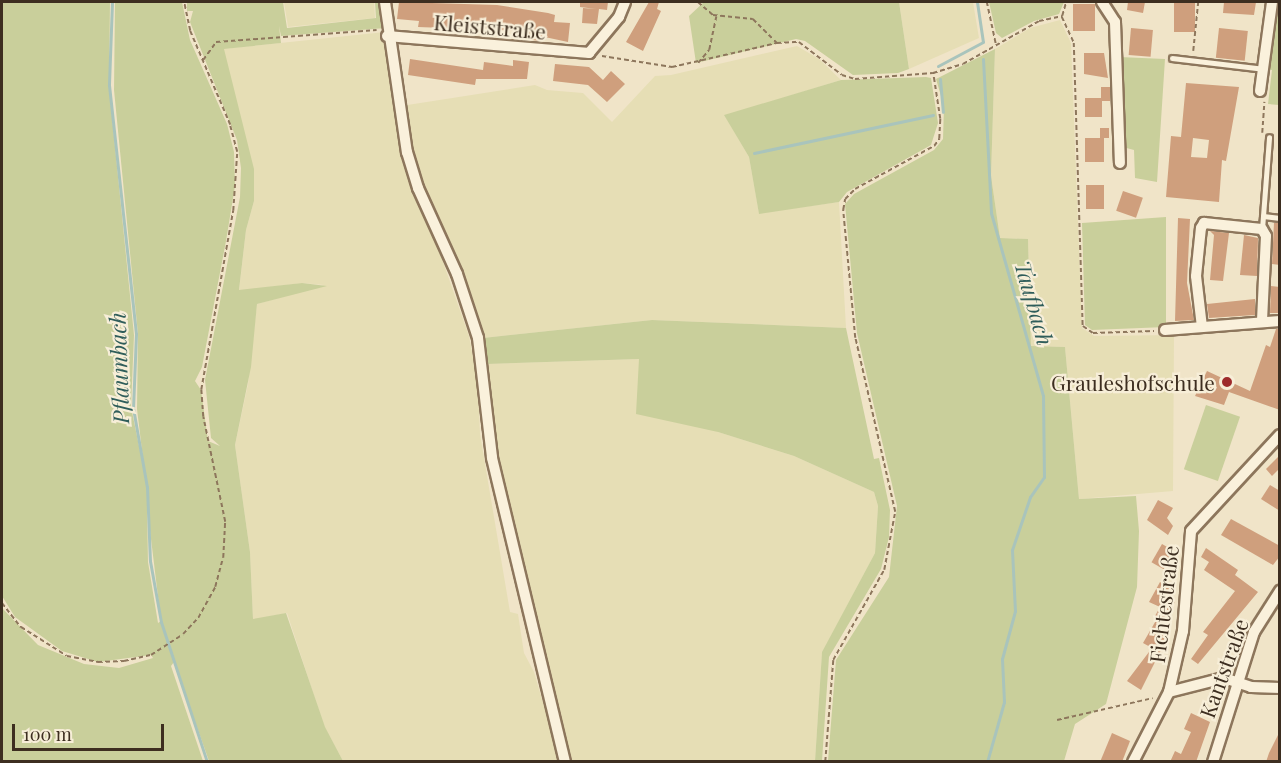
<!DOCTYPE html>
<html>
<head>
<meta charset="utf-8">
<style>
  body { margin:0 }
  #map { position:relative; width:1281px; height:763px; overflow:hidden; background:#f0e4c8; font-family:"Playfair Display",serif }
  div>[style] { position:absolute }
  .farmland>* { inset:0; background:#e6deb5 }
  .green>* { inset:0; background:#c9cf9b; transform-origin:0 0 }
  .stream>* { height:3px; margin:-1.5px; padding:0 1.5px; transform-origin:1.5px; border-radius:1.5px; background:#a9c4bc }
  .building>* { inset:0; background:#cf9f7d; transform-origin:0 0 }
  .path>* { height:1.5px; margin-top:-0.75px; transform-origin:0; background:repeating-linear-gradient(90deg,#8d765c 0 4.5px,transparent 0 7.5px) }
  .roads { filter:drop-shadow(2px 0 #8d765c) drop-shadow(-2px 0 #8d765c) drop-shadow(0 2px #8d765c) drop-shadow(0 -2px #8d765c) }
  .service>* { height:5px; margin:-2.5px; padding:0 2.5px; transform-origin:2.5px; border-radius:2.5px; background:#faf1dc }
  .minor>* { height:10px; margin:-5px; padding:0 5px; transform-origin:5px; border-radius:5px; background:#faf1dc }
  .dots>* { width:16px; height:16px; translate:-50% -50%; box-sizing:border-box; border:3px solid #f7eed8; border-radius:50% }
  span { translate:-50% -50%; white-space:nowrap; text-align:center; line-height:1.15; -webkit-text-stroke:4.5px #f7eed8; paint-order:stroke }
  .street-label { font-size:21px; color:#3d2e20 }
  .poi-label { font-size:21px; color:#3d2e20 }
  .right { translate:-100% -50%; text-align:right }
  .water-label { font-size:22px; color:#2f5d5a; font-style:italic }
  .frame { position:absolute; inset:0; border:3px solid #3d2e20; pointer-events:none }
  .scale { position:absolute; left:12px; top:724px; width:152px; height:27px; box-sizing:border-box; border:3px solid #3d2e20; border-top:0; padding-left:8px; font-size:18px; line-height:21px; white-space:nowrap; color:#3d2e20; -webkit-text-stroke:4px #f7eed8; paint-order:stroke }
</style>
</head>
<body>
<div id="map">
  <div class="farmland">
    <i style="clip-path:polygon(284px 2px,374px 2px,375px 18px,288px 27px)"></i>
    <i style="clip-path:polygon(899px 2px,973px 2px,979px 38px,909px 69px)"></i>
    <i style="clip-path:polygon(1060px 20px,1071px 43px,1082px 328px,1094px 336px,1174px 335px,1173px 491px,1079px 499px,1065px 347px,1031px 346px,1028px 239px,1000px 238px,991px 176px,995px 49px,1030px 28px)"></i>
    <i style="clip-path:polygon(385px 32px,401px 142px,469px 336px,478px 385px,480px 434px,510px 612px,518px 614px,524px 653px,534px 672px,560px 761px,343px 761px,324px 726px,287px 613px,253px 620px,250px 552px,235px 445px,248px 384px,257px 304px,324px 285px,302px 283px,239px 291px,246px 230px,254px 201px,223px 49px)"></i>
    <i style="clip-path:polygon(797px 46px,819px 59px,841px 80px,725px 116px,749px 157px,759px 213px,839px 202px,846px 328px,652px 320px,483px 338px,472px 300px,413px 166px,401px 106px,535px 85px,547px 90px,583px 93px,612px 122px,655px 76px,671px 75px)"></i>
    <i style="clip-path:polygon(639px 359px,718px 432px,794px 456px,874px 492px,878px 506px,875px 553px,822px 653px,815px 761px,572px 761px,494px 452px,487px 364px)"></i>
  </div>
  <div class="green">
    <i style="clip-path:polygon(evenodd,2px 2px,110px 2px,109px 87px,134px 335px,131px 407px,145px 475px,137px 409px,138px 334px,114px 90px,115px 2px,182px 2px,190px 40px,227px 124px,234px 152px,235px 186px,226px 241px,202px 367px,195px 381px,201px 390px,208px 441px,220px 446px,211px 438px,205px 380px,240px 197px,241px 168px,237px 140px,190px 22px,193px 11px,187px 11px,187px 2px,283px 2px,287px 28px,376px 18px,375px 2px,383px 2px,386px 28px,281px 36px,279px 26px,281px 43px,224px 49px,254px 169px,254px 201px,246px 230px,239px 290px,302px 283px,327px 286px,257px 304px,251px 367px,235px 445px,250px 552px,253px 619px,286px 613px,325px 727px,343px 761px,209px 761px,174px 662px,171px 666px,203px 761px,2px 761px,2px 608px,38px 645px,84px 664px,119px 668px,153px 658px,151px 655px,98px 662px,62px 651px,15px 617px,2px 596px,2px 2px,147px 506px,161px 621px,158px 623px,148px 562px,147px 506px)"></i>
    <i style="clip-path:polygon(704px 2px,899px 2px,909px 69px,898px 73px,853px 75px,805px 41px,796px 39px,696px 63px,689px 16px)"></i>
    <i style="clip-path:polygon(989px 2px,1064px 2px,1059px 14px,1034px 21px,1002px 38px,996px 33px)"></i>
    <i style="clip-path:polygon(1272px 2px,1279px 2px,1279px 105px,1268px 104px,1272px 70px,1264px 69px)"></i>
    <i style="clip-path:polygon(995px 49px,991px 176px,1000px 238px,1028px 239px,1031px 346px,1065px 347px,1079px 499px,1136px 496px,1139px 531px,1137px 587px,1106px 704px,1075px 724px,1064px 761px,828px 761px,836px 660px,889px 577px,897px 506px,857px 333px,845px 204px,854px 194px,934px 150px,943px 139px,944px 106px,936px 79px)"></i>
    <i style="clip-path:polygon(1119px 57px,1165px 59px,1157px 182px,1135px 178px,1134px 150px,1119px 146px)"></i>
    <i style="clip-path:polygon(926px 77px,931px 78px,938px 123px,931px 145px,847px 192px,839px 202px,759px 214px,749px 157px,724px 115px,841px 80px)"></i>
    <i style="clip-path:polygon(1166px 217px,1166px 327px,1092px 330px,1085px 325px,1082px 223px)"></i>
    <i style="clip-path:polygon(652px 320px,846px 328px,874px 459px,879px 458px,890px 510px,889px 537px,881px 569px,829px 657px,822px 761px,815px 761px,822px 652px,875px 553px,878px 506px,874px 492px,794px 456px,718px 432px,636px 414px,639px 359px,487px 364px,483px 338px)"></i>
    <i style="left:1206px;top:405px;width:36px;height:68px;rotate:19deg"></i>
  </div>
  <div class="stream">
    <i style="left:112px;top:2px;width:83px;rotate:92.1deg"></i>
    <i style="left:109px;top:85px;width:250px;rotate:83.8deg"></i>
    <i style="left:136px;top:334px;width:74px;rotate:92.3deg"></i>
    <i style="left:133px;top:408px;width:80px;rotate:80deg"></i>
    <i style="left:147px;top:487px;width:74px;rotate:87.7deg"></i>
    <i style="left:150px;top:561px;width:62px;rotate:79.8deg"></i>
    <i style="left:161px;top:622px;width:147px;rotate:71.8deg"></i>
    <i style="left:977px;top:2px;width:40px;rotate:81.5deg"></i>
    <i style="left:983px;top:59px;width:154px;rotate:87deg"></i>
    <i style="left:991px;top:213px;width:190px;rotate:74.1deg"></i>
    <i style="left:1043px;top:396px;width:81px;rotate:89.3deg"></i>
    <i style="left:1044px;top:477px;width:24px;rotate:125deg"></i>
    <i style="left:1030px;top:497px;width:56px;rotate:108.8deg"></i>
    <i style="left:1012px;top:550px;width:61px;rotate:87.2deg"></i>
    <i style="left:1015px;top:611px;width:50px;rotate:105.2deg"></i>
    <i style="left:1002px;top:659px;width:43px;rotate:87.3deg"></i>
    <i style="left:1004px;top:702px;width:62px;rotate:105.8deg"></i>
    <i style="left:938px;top:66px;width:51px;rotate:-28.1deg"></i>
    <i style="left:940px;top:79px;width:33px;rotate:85deg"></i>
    <i style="left:754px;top:153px;width:183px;rotate:-12deg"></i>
  </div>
  <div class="building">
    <i style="clip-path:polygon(399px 2px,497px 5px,548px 13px,555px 15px,554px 22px,570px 23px,568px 42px,540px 36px,540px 41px,524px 39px,525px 31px,418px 27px,419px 21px,397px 19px)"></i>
    <i style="clip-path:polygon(580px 2px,608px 2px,607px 10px,599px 9px,597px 24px,582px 23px,583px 8px,596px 9px,580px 7px)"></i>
    <i style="clip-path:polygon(649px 2px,659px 2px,657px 9px,661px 11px,643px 51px,626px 42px)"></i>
    <i style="clip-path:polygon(1128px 2px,1145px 2px,1143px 13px,1127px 10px)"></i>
    <i style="left:1174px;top:2px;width:21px;height:30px"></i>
    <i style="clip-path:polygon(1224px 2px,1256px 2px,1254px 15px,1223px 13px)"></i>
    <i style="left:1073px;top:4px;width:22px;height:27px"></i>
    <i style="left:1131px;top:28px;width:22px;height:27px;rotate:5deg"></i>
    <i style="left:1219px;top:28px;width:29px;height:30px;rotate:6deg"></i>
    <i style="clip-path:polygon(1084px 53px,1104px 53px,1108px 78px,1084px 74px)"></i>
    <i style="clip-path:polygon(410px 59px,483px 70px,484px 62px,513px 66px,513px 60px,529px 62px,527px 79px,476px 79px,475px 85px,408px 75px)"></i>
    <i style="clip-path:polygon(555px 64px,589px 67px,603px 80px,611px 71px,625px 84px,607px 102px,588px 85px,553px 81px)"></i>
    <i style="clip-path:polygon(evenodd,1186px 83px,1239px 87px,1226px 161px,1222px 160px,1219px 202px,1166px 197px,1171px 136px,1181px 137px,1186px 83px,1193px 138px,1209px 140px,1207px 158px,1191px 157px,1193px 138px)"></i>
    <i style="clip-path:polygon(1101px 87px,1110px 87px,1110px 101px,1102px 101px,1102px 117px,1085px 117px,1085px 98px,1101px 98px)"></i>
    <i style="clip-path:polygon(1100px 128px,1109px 128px,1109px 138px,1104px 138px,1104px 162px,1085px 162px,1085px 138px,1100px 138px)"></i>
    <i style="left:1086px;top:185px;width:18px;height:24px"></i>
    <i style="left:1123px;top:191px;width:21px;height:21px;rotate:19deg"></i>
    <i style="clip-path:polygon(1178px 218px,1190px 219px,1187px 283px,1194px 320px,1175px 321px)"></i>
    <i style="clip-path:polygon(1274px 223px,1280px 223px,1280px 265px,1272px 264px)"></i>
    <i style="clip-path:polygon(1210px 231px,1229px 233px,1223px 281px,1210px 280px,1214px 235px)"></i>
    <i style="clip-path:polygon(1244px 235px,1258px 238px,1257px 276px,1240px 275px)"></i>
    <i style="clip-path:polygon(1271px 286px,1280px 287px,1278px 313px,1270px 313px)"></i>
    <i style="clip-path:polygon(1255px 299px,1255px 315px,1209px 318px,1207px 304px)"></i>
    <i style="clip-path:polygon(1276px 329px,1280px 329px,1280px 410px,1229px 392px,1224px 405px,1195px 396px,1207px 371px,1250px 391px,1266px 345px,1270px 347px)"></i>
    <i style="clip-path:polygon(1280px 455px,1280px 468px,1272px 476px,1266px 469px)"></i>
    <i style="clip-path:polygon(1270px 485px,1280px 491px,1280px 511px,1261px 499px)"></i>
    <i style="clip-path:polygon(1158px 500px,1173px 508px,1167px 518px,1173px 526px,1168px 535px,1147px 520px)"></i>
    <i style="clip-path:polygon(1231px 519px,1280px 546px,1280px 556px,1273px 565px,1221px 535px)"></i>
    <i style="left:1162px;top:544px;width:14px;height:21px;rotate:30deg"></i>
    <i style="clip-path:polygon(1206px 548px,1238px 570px,1235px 575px,1258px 592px,1198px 664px,1191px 659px,1208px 635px,1203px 632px,1235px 591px,1204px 570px,1209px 562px,1201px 557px)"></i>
    <i style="clip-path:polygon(1160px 582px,1174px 590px,1169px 599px,1175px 602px,1161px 628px,1168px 632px,1159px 649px,1161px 650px,1141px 690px,1127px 681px,1152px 648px,1143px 643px,1158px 617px,1155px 616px,1160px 607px,1149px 602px)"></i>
    <i style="clip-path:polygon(1191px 713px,1210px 722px,1196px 762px,1170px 762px,1175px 751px,1181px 754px,1191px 732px,1184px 729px)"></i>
    <i style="clip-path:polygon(1280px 731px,1280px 762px,1266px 762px,1269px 753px)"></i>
    <i style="clip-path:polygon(1112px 733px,1130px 741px,1122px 762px,1100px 762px)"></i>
  </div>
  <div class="path">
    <i style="left:698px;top:2px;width:20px;rotate:41deg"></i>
    <i style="left:713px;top:15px;width:40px;rotate:5.7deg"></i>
    <i style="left:753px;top:19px;width:34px;rotate:45deg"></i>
    <i style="left:987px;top:2px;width:43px;rotate:77.9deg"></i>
    <i style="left:1062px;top:17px;width:29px;rotate:65deg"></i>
    <i style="left:1074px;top:43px;width:283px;rotate:88.2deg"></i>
    <i style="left:1083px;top:326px;width:12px;rotate:35deg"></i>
    <i style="left:1093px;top:333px;width:61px;rotate:-1.9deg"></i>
    <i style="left:1193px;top:51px;width:49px;rotate:-84.2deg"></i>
    <i style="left:602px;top:56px;width:71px;rotate:8.9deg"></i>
    <i style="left:672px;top:67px;width:108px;rotate:-12.9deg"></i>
    <i style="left:777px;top:43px;width:22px;rotate:-3deg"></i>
    <i style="left:799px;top:42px;width:54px;rotate:37.5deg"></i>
    <i style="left:842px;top:75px;width:14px;rotate:17deg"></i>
    <i style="left:855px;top:79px;width:78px;rotate:-4.4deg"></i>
    <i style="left:933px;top:73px;width:31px;rotate:-17deg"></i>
    <i style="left:963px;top:64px;width:87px;rotate:-29.5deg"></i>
    <i style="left:1039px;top:21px;width:24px;rotate:-12deg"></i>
    <i style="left:1062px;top:16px;width:15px;rotate:-74deg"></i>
    <i style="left:203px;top:60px;width:22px;rotate:-54deg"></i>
    <i style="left:216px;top:42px;width:161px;rotate:-4.3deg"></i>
    <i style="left:698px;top:63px;width:17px;rotate:-50deg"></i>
    <i style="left:709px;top:50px;width:34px;rotate:-78deg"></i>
    <i style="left:1262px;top:133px;width:31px;rotate:-86deg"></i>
    <i style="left:2px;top:603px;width:31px;rotate:52deg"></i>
    <i style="left:21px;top:627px;width:54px;rotate:32.2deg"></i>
    <i style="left:67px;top:656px;width:32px;rotate:11deg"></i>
    <i style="left:98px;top:662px;width:26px;rotate:-2deg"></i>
    <i style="left:124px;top:661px;width:28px;rotate:-13deg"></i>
    <i style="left:151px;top:655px;width:38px;rotate:-33deg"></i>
    <i style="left:183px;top:634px;width:22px;rotate:-47deg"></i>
    <i style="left:198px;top:618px;width:35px;rotate:-61deg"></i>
    <i style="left:215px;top:587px;width:30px;rotate:-75deg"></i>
    <i style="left:223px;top:558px;width:36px;rotate:-87deg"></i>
    <i style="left:225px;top:522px;width:107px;rotate:-101.8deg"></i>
    <i style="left:203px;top:417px;width:27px;rotate:-94deg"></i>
    <i style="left:201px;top:390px;width:182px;rotate:-79.9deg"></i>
    <i style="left:233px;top:211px;width:59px;rotate:-86.1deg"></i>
    <i style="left:237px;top:152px;width:28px;rotate:-105deg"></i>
    <i style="left:230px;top:125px;width:102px;rotate:-113.1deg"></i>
    <i style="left:190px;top:31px;width:30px;rotate:-102deg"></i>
    <i style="left:1057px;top:720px;width:98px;rotate:-12.9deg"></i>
    <i style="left:825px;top:762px;width:102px;rotate:-85.5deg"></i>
    <i style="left:833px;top:660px;width:103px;rotate:-60.5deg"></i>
    <i style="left:884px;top:570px;width:59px;rotate:-79.3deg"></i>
    <i style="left:895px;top:512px;width:179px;rotate:-102.9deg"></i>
    <i style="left:855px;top:338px;width:129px;rotate:-95.4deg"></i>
    <i style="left:843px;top:210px;width:11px;rotate:-80deg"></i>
    <i style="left:845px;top:199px;width:14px;rotate:-45deg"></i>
    <i style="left:855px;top:189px;width:90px;rotate:-28.6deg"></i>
    <i style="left:934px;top:146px;width:9px;rotate:-54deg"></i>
    <i style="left:939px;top:139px;width:20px;rotate:-87deg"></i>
    <i style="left:940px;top:119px;width:47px;rotate:-98.7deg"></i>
  </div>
  <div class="roads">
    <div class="service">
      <i style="left:1172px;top:58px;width:93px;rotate:6.8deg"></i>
      <i style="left:1263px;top:216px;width:17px;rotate:7deg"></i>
      <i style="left:1262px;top:229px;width:92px;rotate:-85.6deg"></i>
    </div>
    <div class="minor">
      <i style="left:385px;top:2px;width:152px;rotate:81.7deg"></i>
      <i style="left:407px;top:152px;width:38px;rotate:73deg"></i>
      <i style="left:418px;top:188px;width:94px;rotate:65.6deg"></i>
      <i style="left:457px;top:274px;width:67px;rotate:71.8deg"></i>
      <i style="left:478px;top:338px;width:121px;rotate:83.3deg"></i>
      <i style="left:492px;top:458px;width:313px;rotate:76.5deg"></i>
      <i style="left:1102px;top:2px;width:24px;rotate:57deg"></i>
      <i style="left:1115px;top:22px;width:141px;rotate:88deg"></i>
      <i style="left:387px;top:36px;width:203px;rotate:4.8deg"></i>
      <i style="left:589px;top:53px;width:47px;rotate:-50.2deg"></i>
      <i style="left:619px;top:17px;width:16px;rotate:-68deg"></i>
      <i style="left:1260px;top:91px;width:90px;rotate:-82.3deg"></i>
      <i style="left:1202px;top:327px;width:51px;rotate:-96.7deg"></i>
      <i style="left:1196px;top:276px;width:48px;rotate:-84.1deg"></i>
      <i style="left:1201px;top:228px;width:6px;rotate:-59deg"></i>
      <i style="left:1204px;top:223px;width:58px;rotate:5.9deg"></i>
      <i style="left:1262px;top:229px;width:8px;rotate:60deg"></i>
      <i style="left:1266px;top:236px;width:85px;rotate:92.7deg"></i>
      <i style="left:1165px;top:330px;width:115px;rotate:-4.5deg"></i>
      <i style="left:1169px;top:692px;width:63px;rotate:-77.1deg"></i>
      <i style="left:1183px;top:631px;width:100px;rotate:-85.4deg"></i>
      <i style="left:1191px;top:531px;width:131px;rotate:-47.2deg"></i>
      <i style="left:1133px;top:762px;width:79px;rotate:-62.8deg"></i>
      <i style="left:1169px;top:692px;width:57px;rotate:-14.3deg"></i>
      <i style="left:1224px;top:678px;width:28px;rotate:18deg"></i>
      <i style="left:1251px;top:687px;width:29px;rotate:2deg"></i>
      <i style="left:1213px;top:762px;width:136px;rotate:-72.5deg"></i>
      <i style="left:1254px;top:632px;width:49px;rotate:-57.6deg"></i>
    </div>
  </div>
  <div class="dots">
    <i style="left:1227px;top:382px;background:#9e2a2b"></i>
  </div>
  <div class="street-label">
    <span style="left:490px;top:26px;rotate:5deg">Kleiststraße</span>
    <span style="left:1163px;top:604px;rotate:-83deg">Fichtestraße</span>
    <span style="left:1223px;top:668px;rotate:-70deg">Kantstraße</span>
  </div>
  <div class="poi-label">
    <span class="right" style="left:1215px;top:382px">Grauleshofschule</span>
  </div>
  <div class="water-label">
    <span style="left:1034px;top:303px;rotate:74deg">Taufbach</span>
    <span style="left:119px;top:368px;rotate:-92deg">Pflaumbach</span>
  </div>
  <div class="frame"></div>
  <div class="scale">100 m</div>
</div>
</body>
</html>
